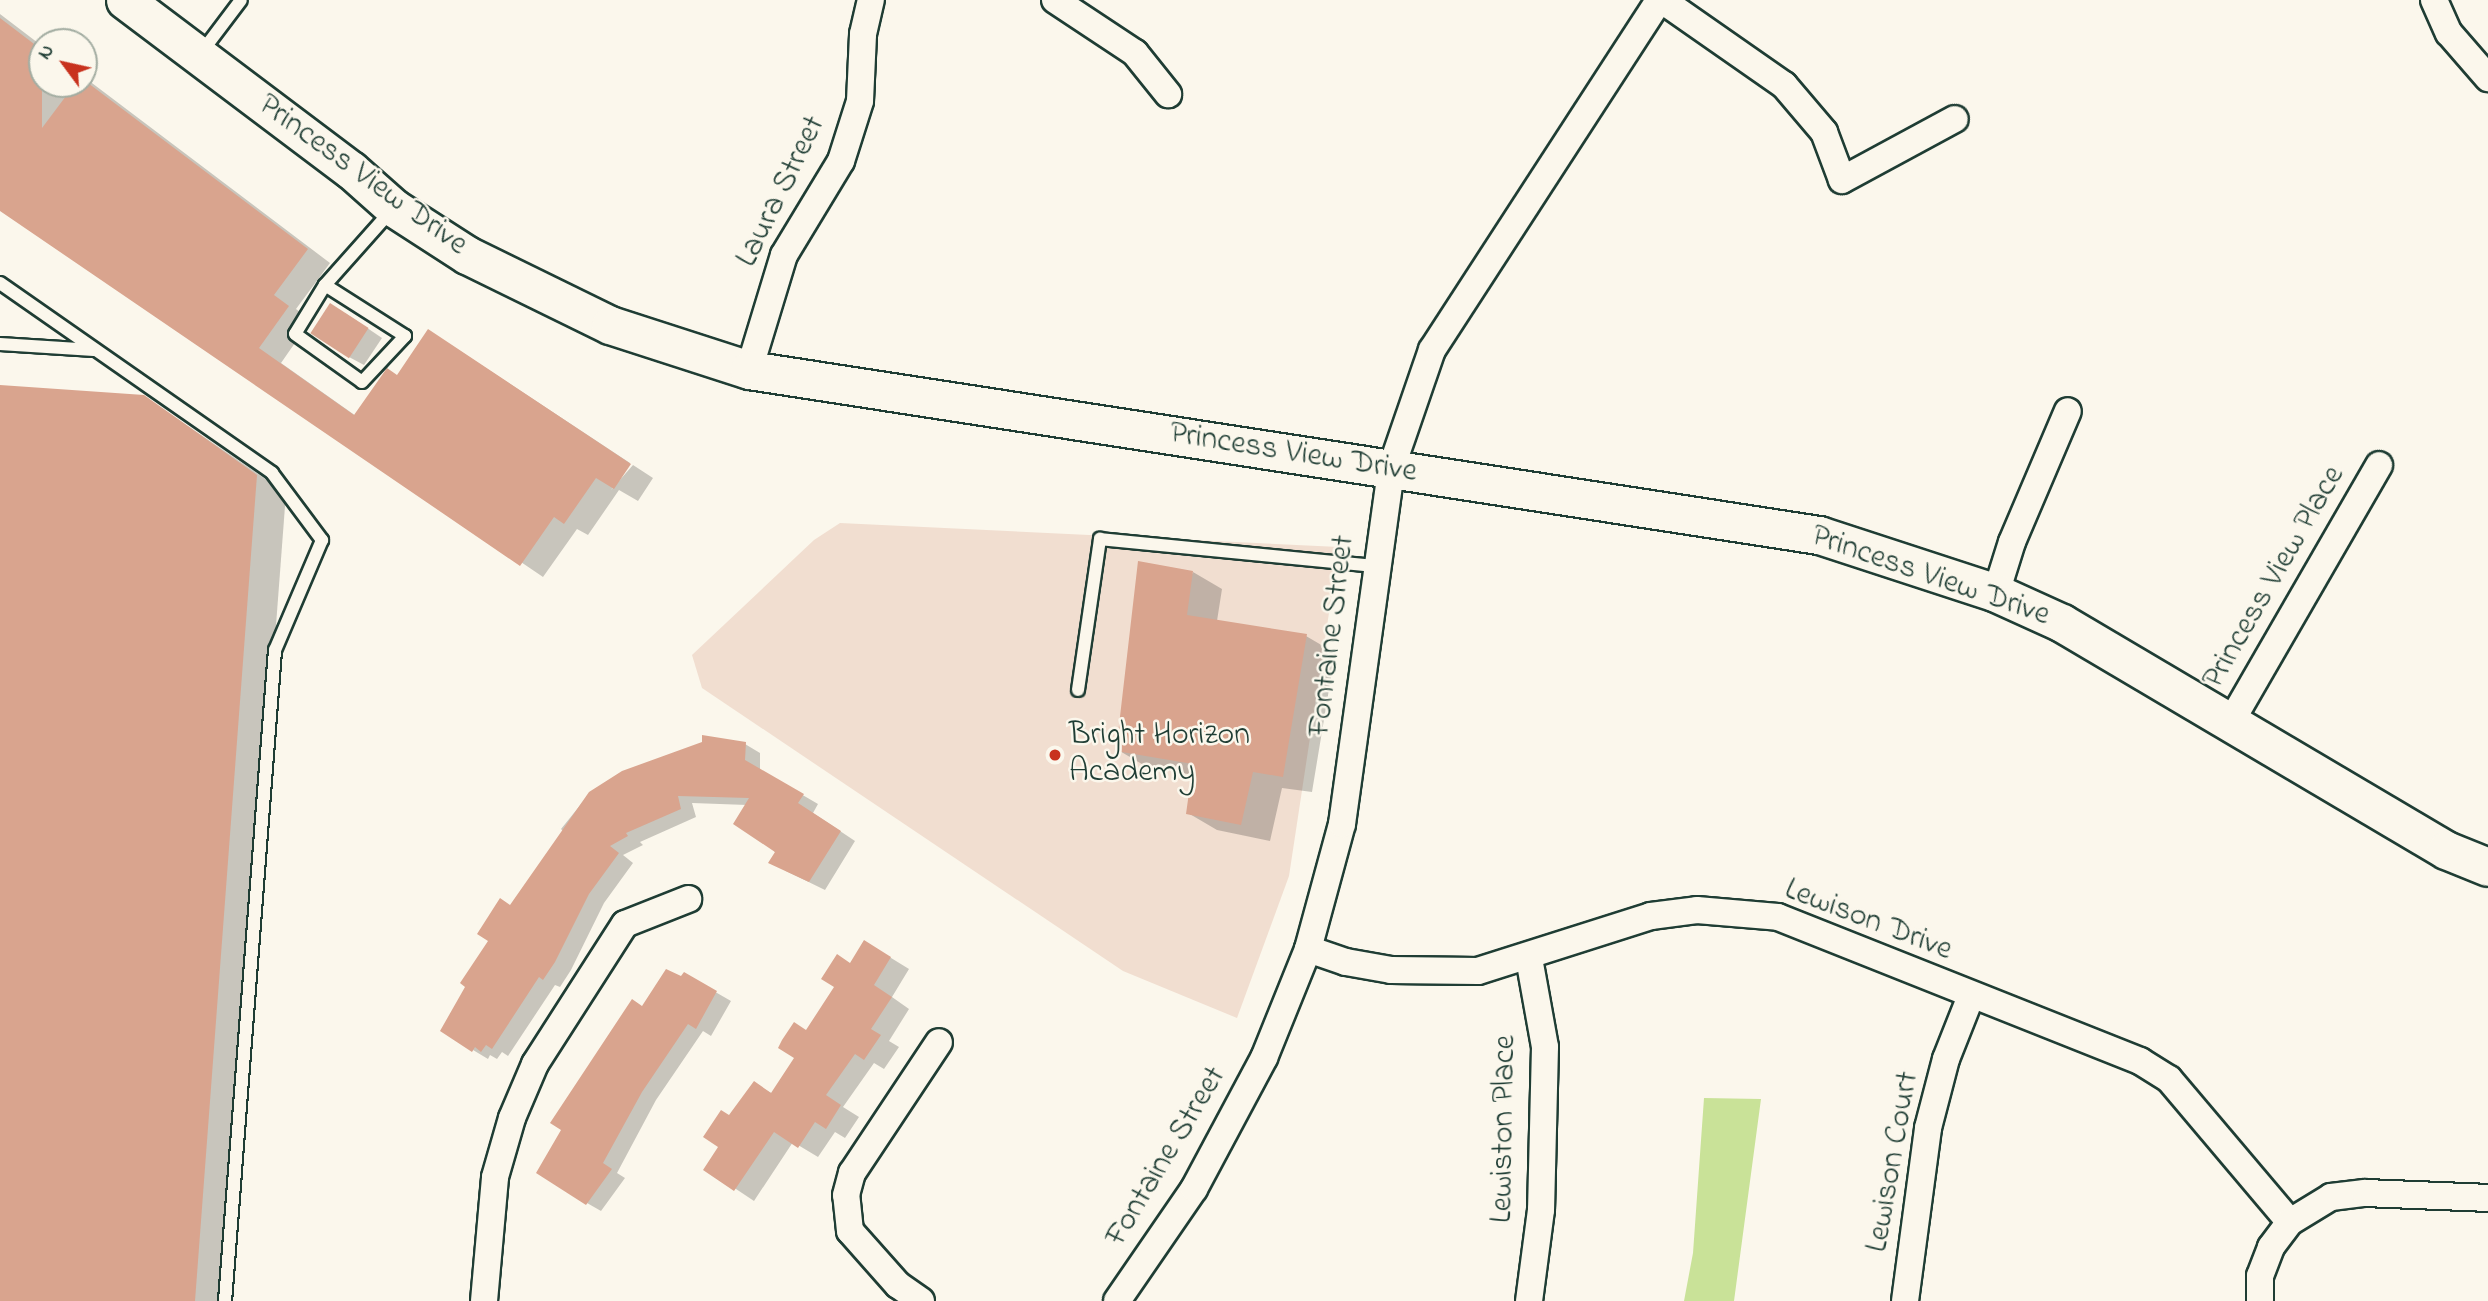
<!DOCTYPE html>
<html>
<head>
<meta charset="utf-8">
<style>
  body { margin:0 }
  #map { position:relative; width:2488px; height:1301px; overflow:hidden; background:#fbf7ec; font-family:"Indie Flower",sans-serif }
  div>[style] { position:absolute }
  .built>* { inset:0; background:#f1ded0 }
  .green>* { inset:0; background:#c9e298 }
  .shadow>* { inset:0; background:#0003 }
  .building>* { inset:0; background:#d9a48e; transform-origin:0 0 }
  .roads { filter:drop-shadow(2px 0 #1f3d34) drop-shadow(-2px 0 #1f3d34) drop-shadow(0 2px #1f3d34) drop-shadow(0 -2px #1f3d34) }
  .service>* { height:12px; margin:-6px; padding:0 6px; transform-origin:6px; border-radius:6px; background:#fbf7ec }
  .minor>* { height:26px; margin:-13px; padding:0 13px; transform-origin:13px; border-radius:13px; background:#fbf7ec }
  .secondary>* { height:37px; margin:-18.5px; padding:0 18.5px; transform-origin:18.5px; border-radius:18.5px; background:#fbf7ec }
  .dots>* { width:19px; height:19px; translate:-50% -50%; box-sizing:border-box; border:4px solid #fbf7ec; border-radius:50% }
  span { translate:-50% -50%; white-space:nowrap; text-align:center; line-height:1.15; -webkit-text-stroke:5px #fbf7ec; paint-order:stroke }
  .street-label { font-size:32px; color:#1f3d34 }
  .poi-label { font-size:32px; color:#1f3d34 }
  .left { translate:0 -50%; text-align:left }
  .north { position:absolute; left:28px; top:28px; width:70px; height:70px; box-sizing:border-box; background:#fbf7ec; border:2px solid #a3ada2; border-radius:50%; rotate:303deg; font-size:19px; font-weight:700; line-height:28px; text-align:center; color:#1f3d34 }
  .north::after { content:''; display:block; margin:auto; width:24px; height:32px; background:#c8321e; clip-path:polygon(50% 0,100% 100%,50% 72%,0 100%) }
</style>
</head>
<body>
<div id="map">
  <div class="built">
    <i style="clip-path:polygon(840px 523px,1339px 547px,1289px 876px,1237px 1018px,1123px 971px,702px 688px,692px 655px,814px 540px)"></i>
  </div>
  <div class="green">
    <i style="clip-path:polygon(1704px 1098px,1761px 1099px,1734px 1301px,1684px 1301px,1693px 1253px)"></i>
  </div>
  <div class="shadow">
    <i style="clip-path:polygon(0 14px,42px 46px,42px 84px,84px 84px,84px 77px,330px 263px,296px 309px,311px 320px,281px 363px,356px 416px,398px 377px,451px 345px,630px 463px,611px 490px,633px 465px,653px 478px,638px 501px,619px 490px,588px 535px,577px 529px,543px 577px,0 209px)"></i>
    <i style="clip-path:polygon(345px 313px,382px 338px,364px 365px,349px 357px)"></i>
    <i style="clip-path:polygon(0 387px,144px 396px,286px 493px,225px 1301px,0 1301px)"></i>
    <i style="clip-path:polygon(1193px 572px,1222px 589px,1217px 621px,1306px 636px,1335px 653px,1312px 792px,1282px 788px,1270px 841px,1217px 830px,1188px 813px,1194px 775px,1147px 767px,1118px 750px)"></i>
    <i style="clip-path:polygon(703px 737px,745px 744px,760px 753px,760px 770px,818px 804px,813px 813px,855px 841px,825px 890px,786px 871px,747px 805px,692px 803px,696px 817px,640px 842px,643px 845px,623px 855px,633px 863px,604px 903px,571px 970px,560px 987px,555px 985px,508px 1056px,502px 1052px,497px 1059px,490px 1055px,488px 1059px,473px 1050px,511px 907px,564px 832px,561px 829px,590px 793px,703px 744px)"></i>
    <i style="clip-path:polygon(883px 953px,909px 969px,892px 997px,909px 1009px,889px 1041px,899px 1047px,884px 1069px,874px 1063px,843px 1107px,859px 1117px,845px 1138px,835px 1132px,818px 1157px,793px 1142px,754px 1201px,706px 1169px,721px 1147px,730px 1117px,754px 1083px,773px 1094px,851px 964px)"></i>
    <i style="clip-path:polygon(684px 974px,731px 1001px,711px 1036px,703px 1031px,656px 1100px,617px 1173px,625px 1178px,601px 1211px,587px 1203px,643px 1008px)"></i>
  </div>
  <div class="building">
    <i style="clip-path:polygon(0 18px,42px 50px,42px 128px,75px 84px,84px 80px,308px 249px,274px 295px,289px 306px,259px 348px,354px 415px,387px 368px,397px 375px,428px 329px,631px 464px,614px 489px,596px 478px,564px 524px,554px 517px,520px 566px,0 211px)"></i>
    <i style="left:330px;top:303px;width:46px;height:36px;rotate:33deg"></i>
    <i style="clip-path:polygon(0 385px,144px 395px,257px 475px,195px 1301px,0 1301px)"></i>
    <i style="clip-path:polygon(1138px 561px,1193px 571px,1187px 615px,1307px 634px,1283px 777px,1253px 772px,1241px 825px,1186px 814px,1193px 764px,1116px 751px)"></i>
    <i style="clip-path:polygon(702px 735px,746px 742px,745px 760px,804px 794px,798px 803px,841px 831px,809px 882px,768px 863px,775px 852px,733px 824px,749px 798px,678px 796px,681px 809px,626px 833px,628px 836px,610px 846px,619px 853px,589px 894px,555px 962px,543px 980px,539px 977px,492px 1049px,486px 1045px,481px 1052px,475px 1047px,472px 1052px,440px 1031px,465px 987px,460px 983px,488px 941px,477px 934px,500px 898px,510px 905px,589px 792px,622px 771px,702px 742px)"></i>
    <i style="clip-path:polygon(864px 940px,891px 957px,874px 985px,892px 997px,871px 1029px,881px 1035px,864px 1060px,855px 1054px,826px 1095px,841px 1105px,826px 1129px,815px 1122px,798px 1148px,774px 1132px,734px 1191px,703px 1170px,718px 1147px,703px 1137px,721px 1110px,729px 1115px,754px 1081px,771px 1093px,794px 1058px,778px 1048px,782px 1040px,794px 1022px,806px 1030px,834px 987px,821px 979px,837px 954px,850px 963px)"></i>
    <i style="clip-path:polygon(666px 969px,681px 976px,684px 972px,717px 991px,696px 1029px,688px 1024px,642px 1092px,603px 1163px,612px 1169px,586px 1205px,536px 1173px,561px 1130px,550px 1123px,632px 999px,642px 1006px)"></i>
  </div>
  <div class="roads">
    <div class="service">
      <i style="left:201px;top:53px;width:66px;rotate:-53deg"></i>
      <i style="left:0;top:283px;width:332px;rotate:34.9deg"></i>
      <i style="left:272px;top:473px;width:84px;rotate:53.3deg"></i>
      <i style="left:322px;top:540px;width:120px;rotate:113.1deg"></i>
      <i style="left:275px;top:650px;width:653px;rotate:94.39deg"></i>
      <i style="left:325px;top:285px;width:57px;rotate:121.5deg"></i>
      <i style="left:295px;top:334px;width:82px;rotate:35.6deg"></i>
      <i style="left:362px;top:382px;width:63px;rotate:-46.9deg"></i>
      <i style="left:405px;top:336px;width:95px;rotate:-147.5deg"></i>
      <i style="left:325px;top:285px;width:99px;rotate:-48.3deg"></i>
      <i style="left:0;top:344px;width:94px;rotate:3.7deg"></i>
      <i style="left:1078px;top:690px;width:153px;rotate:-81.7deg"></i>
      <i style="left:1100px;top:539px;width:275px;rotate:5.6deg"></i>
    </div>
    <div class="minor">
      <i style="left:1055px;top:0;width:96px;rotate:33.5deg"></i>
      <i style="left:1135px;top:53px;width:53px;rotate:51.2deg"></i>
      <i style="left:1662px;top:0;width:149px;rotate:34.9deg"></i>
      <i style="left:1784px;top:85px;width:62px;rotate:49.6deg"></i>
      <i style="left:1824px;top:132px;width:51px;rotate:69.4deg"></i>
      <i style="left:1842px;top:180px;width:128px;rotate:-28.4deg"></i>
      <i style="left:2434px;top:0;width:36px;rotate:66deg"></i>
      <i style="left:2449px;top:33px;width:60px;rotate:49.1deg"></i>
      <i style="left:749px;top:370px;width:120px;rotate:-73.1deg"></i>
      <i style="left:784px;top:255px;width:110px;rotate:-58.8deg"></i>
      <i style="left:841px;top:161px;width:63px;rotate:-72.4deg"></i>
      <i style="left:860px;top:101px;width:67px;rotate:-87.4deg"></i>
      <i style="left:863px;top:34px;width:35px;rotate:-77deg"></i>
      <i style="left:1996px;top:593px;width:53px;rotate:-72.6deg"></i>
      <i style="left:2012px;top:542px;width:142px;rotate:-66.9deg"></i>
      <i style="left:2229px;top:725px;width:300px;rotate:-60deg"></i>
      <i style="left:1308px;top:949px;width:40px;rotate:18.9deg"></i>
      <i style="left:1346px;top:962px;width:46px;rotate:10.1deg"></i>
      <i style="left:1391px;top:970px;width:87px;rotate:0.7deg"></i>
      <i style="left:1478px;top:971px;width:182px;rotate:-17.6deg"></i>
      <i style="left:1651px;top:916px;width:46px;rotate:-7.4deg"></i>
      <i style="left:1697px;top:910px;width:81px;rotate:4.9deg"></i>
      <i style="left:1778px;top:917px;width:390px;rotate:21.7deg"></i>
      <i style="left:2140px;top:1061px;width:34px;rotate:32deg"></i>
      <i style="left:2169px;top:1079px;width:187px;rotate:49.8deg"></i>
      <i style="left:1529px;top:958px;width:90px;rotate:79.8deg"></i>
      <i style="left:1545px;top:1047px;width:163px;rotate:91.4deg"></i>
      <i style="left:1541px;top:1210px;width:92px;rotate:97.5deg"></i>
      <i style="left:484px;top:1301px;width:124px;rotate:-84.9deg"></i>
      <i style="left:495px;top:1177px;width:61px;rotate:-73.9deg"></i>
      <i style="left:512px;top:1118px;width:59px;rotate:-66.9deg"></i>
      <i style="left:535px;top:1064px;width:166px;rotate:-57.3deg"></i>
      <i style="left:625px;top:924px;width:68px;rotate:-21.6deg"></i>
      <i style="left:921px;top:1301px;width:28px;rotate:-145deg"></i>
      <i style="left:898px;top:1285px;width:72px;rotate:-131.6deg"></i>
      <i style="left:850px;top:1231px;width:36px;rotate:-96deg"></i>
      <i style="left:846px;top:1195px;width:23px;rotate:-75deg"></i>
      <i style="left:852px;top:1173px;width:157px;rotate:-56.4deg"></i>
      <i style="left:1117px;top:1301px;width:136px;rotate:-55.5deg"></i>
      <i style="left:1194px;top:1189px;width:149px;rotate:-61.9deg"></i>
      <i style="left:1264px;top:1058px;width:118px;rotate:-68deg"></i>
      <i style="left:1308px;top:949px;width:130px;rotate:-74.8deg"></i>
      <i style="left:1342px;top:824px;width:358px;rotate:-82.1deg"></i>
      <i style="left:1391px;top:469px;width:126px;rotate:-71deg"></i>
      <i style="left:1432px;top:350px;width:417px;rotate:-57deg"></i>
      <i style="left:1905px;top:1301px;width:175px;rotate:-82.4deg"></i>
      <i style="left:1928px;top:1128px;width:71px;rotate:-75.4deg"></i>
      <i style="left:1946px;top:1059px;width:68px;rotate:-68.4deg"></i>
      <i style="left:2260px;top:1301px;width:25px;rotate:-90deg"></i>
      <i style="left:2260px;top:1276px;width:31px;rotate:-69deg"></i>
      <i style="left:2271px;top:1247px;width:31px;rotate:-53deg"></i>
      <i style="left:2290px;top:1222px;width:48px;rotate:-31.4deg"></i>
      <i style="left:2331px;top:1197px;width:34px;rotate:-7deg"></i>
      <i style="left:2365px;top:1193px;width:123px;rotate:2.3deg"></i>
    </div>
    <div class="secondary">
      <i style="left:125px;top:0;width:283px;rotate:37deg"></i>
      <i style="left:351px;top:170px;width:57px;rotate:41.5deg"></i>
      <i style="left:394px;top:208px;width:87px;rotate:32.8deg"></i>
      <i style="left:467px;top:255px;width:159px;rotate:26.1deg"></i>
      <i style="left:610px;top:325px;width:146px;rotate:17.9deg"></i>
      <i style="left:749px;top:370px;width:1083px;rotate:8.77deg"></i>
      <i style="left:1819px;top:535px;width:186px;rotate:18.1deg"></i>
      <i style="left:1996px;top:593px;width:72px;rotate:24.4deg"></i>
      <i style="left:2062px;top:623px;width:446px;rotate:30.6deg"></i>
      <i style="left:2446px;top:850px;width:45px;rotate:22deg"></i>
    </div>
  </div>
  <div class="dots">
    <i style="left:1055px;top:755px;background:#c8321e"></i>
  </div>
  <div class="street-label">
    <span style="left:362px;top:176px;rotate:36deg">Princess View Drive</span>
    <span style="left:782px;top:192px;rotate:-64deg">Laura Street</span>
    <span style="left:1293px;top:454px;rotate:9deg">Princess View Drive</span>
    <span style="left:1930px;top:577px;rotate:19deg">Princess View Drive</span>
    <span style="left:2275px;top:578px;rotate:-60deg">Princess View Place</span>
    <span style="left:1333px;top:636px;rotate:-83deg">Fontaine Street</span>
    <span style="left:1868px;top:921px;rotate:21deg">Lewison Drive</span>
    <span style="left:1505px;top:1129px;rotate:-89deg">Lewiston Place</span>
    <span style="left:1167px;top:1157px;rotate:-59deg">Fontaine Street</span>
    <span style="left:1894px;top:1162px;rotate:-80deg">Lewison Court</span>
  </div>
  <div class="poi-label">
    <span class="left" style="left:1069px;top:755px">Bright Horizon<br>Academy</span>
  </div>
  <div class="north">N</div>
</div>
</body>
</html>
